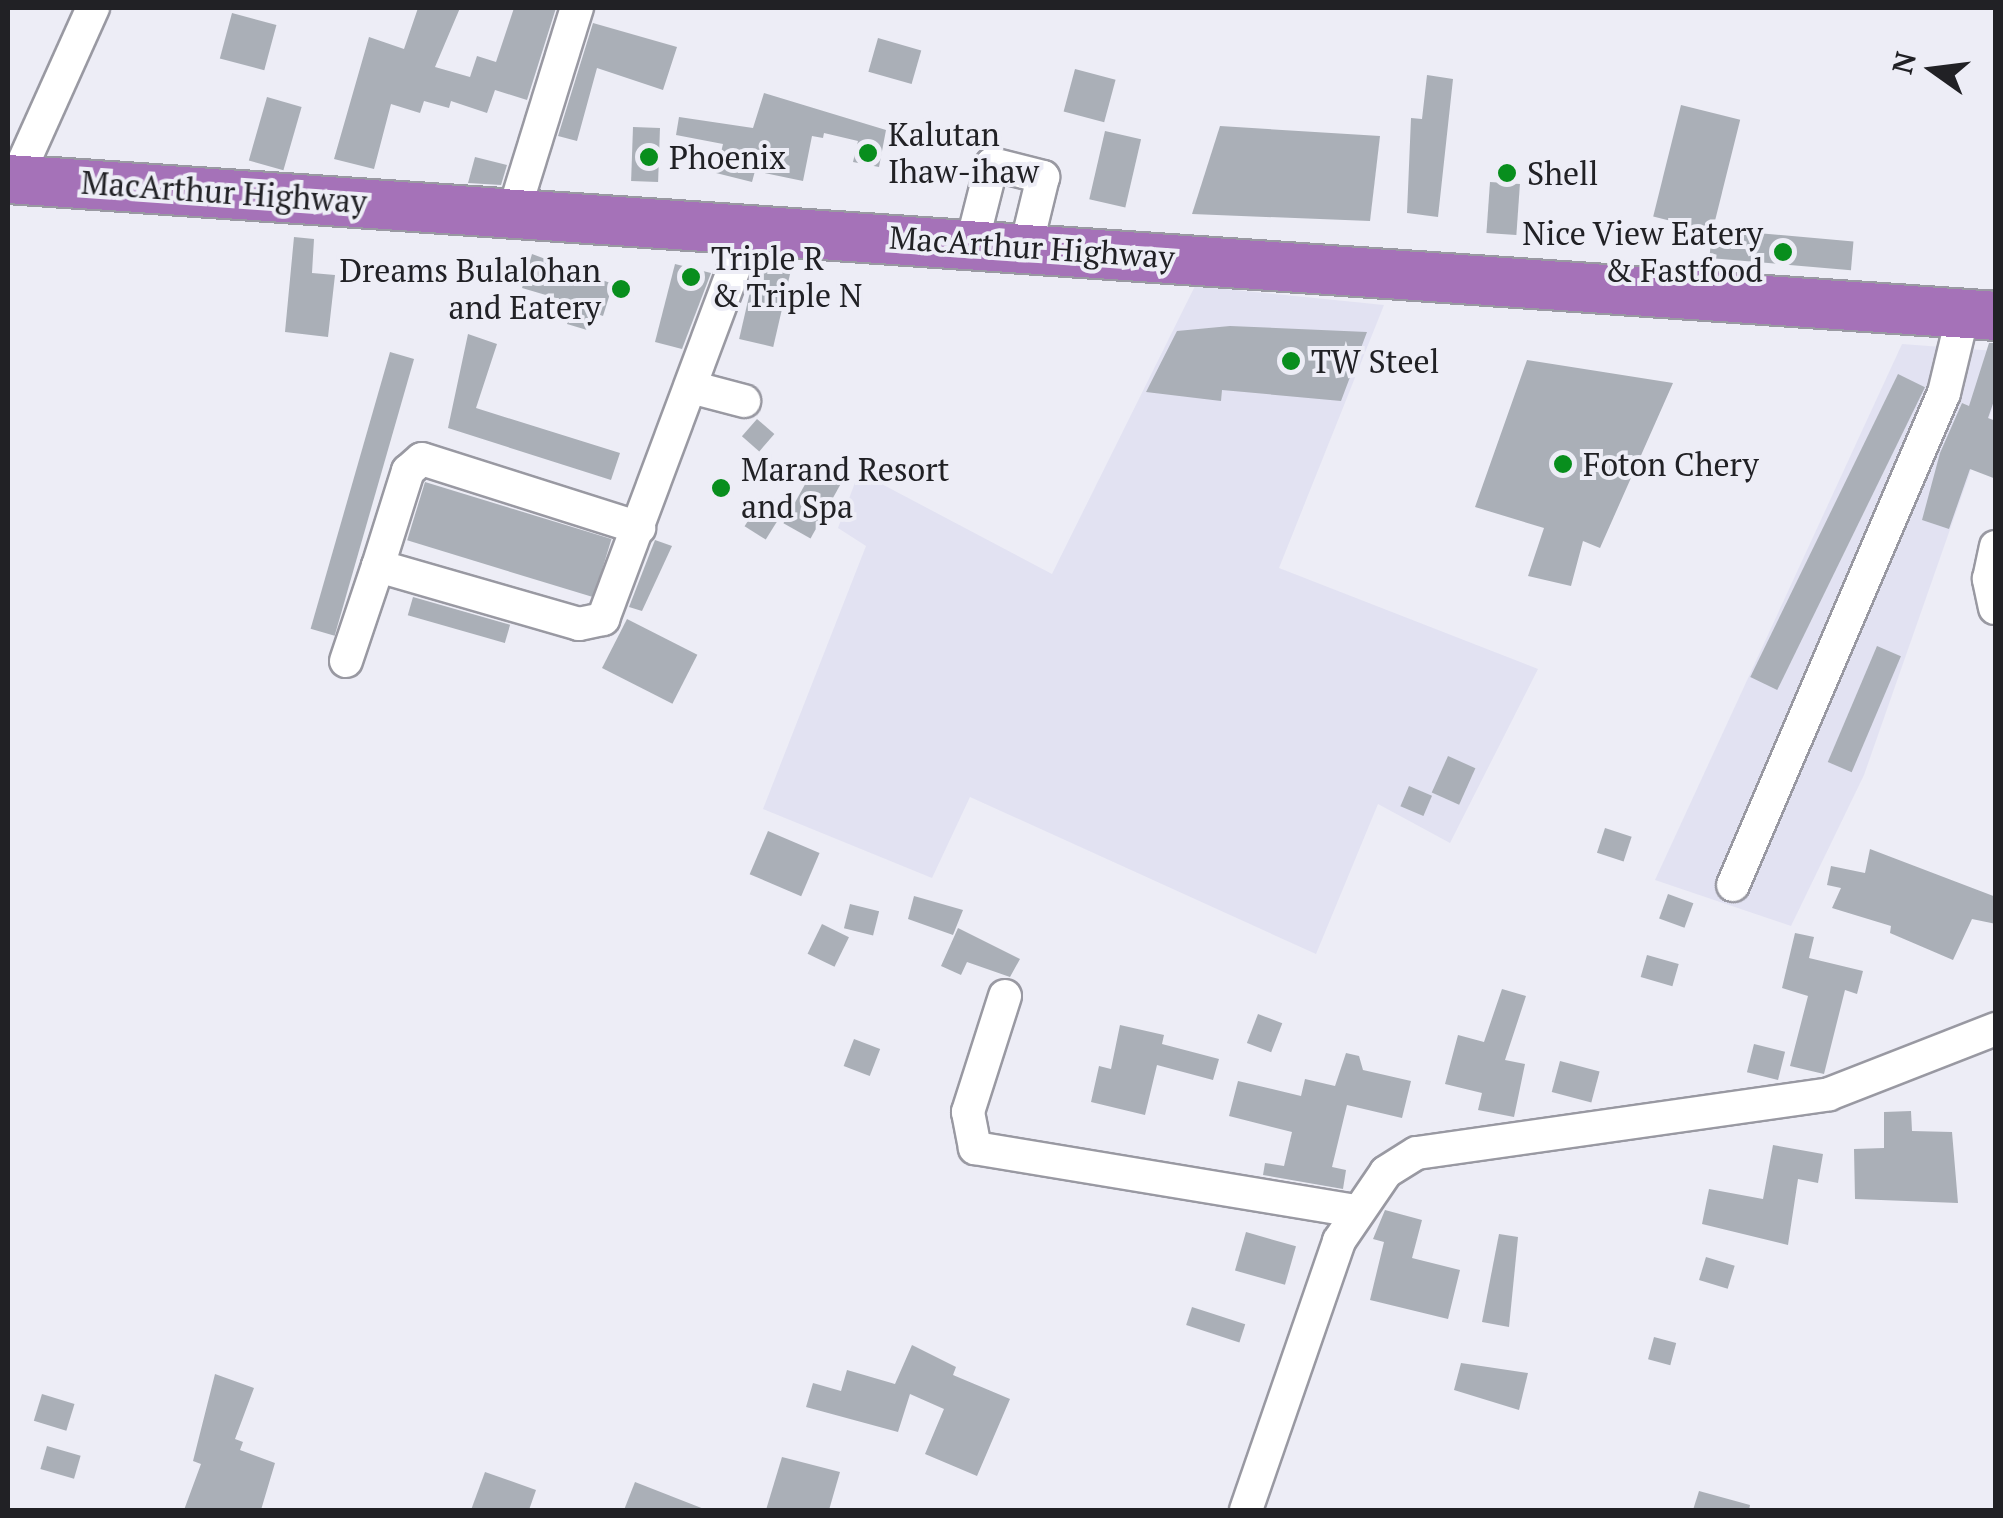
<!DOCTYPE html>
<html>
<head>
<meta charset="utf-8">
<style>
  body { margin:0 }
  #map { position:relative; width:2003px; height:1518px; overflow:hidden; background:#ededf6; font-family:"PT Serif",serif }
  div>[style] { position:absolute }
  .built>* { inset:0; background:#e2e2f2 }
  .building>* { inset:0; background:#aaafb7; transform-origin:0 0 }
  .roads { filter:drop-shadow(2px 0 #9999a2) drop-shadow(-2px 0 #9999a2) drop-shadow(0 2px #9999a2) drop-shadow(0 -2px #9999a2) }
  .minor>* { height:32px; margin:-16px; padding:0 16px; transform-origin:16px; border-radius:16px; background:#fff }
  .highway>* { height:48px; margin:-24px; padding:0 24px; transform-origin:24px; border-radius:24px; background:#a572b8 }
  .dots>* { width:28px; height:28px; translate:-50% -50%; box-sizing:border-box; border:5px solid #ededf6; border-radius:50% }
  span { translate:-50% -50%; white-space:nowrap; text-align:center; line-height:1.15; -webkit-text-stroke:8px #ededf6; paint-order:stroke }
  .poi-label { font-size:32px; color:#212125 }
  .left { translate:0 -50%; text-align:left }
  .right { translate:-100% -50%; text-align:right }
  .street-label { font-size:32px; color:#212125 }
  .frame { position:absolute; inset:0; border:10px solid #212125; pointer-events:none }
  .north { position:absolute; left:1883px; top:20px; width:100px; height:100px; -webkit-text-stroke:8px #ededf6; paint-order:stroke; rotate:284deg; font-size:28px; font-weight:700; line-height:40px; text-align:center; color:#212125 }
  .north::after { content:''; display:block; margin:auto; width:35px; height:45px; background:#212125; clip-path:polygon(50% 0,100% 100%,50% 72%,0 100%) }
</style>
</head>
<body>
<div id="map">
  <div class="built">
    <i style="clip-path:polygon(1195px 286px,1384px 305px,1279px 568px,1538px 669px,1450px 843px,1378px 804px,1316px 954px,970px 797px,932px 878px,763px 809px,866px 546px,838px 528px,859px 472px,1052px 574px)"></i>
    <i style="clip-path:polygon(1902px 344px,1995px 351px,1995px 401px,1864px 775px,1791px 926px,1655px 880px)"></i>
  </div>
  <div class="building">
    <i style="clip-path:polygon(418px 8px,460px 8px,435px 67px,470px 77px,477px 56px,496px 62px,514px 8px,556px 8px,527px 100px,495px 90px,487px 113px,451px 101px,449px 108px,424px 101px,420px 113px,391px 104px,374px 169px,334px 159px,369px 37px,404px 49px)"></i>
    <i style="left:232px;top:13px;width:46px;height:47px;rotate:15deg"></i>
    <i style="clip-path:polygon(593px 23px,677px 47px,663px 90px,597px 68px,577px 141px,558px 136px)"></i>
    <i style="left:878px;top:38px;width:45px;height:35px;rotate:16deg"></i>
    <i style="left:1075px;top:69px;width:42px;height:44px;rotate:15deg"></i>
    <i style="clip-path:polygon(1427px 75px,1453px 79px,1438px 217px,1407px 213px,1411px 118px,1422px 119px)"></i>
    <i style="clip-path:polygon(764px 93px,886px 130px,879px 167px,853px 162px,858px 141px,824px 133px,823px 138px,812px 136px,803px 181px,755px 171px,752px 182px,716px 173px,723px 144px,676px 135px,679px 117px,753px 128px)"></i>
    <i style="left:267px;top:97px;width:36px;height:66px;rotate:16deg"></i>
    <i style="left:1681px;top:105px;width:61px;height:115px;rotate:14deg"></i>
    <i style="clip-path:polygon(1220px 126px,1380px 136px,1370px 221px,1192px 214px)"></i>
    <i style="left:633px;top:127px;width:27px;height:54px;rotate:2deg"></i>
    <i style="left:1105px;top:131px;width:37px;height:70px;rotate:13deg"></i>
    <i style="clip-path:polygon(475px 157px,507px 165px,501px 185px,468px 183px)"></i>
    <i style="left:1490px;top:182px;width:30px;height:51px;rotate:4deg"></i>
    <i style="left:1712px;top:229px;width:142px;height:29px;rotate:5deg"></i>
    <i style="clip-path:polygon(294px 237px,314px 239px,312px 273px,335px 275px,328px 337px,285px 332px)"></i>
    <i style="clip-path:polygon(532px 254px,613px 284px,603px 316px,592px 312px,587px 330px,567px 324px,573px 303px,522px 288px)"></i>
    <i style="clip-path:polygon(675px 264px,711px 273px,682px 349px,655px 342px)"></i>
    <i style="left:756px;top:266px;width:35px;height:75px;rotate:13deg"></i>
    <i style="clip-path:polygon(1230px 326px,1367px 332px,1341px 401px,1222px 390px,1221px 401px,1146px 392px,1177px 331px)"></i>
    <i style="clip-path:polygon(468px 334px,497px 344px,476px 408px,620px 453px,611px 480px,448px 428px)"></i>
    <i style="clip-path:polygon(1989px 343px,1996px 343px,1996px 395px,1988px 418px,1996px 421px,1996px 479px,1970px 469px,1949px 529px,1922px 520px,1940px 453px,1962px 403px,1969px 406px)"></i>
    <i style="left:390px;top:352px;width:25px;height:288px;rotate:16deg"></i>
    <i style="clip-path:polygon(1527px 360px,1673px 383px,1600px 548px,1583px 541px,1571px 586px,1528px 576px,1544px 528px,1475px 507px)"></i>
    <i style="left:1898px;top:374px;width:30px;height:337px;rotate:26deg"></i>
    <i style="left:757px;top:419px;width:23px;height:23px;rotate:41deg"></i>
    <i style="left:813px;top:470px;width:31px;height:61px;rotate:29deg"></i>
    <i style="left:425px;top:482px;width:195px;height:61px;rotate:17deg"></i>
    <i style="left:761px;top:500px;width:25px;height:31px;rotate:32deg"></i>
    <i style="clip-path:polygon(655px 540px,672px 546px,642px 611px,629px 607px)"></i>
    <i style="left:413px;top:597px;width:101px;height:19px;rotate:16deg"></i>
    <i style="left:627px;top:619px;width:79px;height:55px;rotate:27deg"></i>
    <i style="left:1877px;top:646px;width:26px;height:126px;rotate:23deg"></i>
    <i style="left:1448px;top:756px;width:30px;height:40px;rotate:24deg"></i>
    <i style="left:1409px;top:786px;width:25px;height:22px;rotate:23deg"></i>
    <i style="left:1605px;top:828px;width:28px;height:26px;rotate:18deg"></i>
    <i style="left:768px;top:831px;width:56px;height:47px;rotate:23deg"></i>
    <i style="clip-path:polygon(1870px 849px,1996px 897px,1996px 924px,1972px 919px,1953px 960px,1890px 933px,1891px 926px,1832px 908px,1841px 888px,1827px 885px,1831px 866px,1865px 873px)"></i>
    <i style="left:1668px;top:894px;width:27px;height:26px;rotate:20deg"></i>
    <i style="clip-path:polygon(914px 896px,963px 910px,953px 935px,908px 919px)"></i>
    <i style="left:850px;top:904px;width:30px;height:25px;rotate:14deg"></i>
    <i style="left:822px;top:924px;width:30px;height:33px;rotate:26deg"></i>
    <i style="clip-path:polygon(958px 928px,1020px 959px,1010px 977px,967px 962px,961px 975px,941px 966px)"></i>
    <i style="clip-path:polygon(1795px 933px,1814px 937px,1809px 958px,1863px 971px,1857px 994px,1845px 990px,1824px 1074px,1790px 1066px,1808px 996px,1782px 988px)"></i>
    <i style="left:1647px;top:955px;width:33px;height:23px;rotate:16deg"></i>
    <i style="clip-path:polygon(1502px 989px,1526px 996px,1505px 1060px,1525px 1064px,1514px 1117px,1478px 1110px,1482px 1093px,1445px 1084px,1458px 1035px,1484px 1042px)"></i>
    <i style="left:1258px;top:1014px;width:26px;height:31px;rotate:21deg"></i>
    <i style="clip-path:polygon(1120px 1025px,1164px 1035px,1162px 1044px,1219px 1059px,1213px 1080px,1157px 1065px,1145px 1115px,1091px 1102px,1099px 1066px,1111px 1069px)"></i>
    <i style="left:854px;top:1039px;width:28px;height:29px;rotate:21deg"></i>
    <i style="left:1754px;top:1044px;width:32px;height:29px;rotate:14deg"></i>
    <i style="clip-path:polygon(1346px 1053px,1359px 1056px,1363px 1070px,1411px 1081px,1402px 1118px,1347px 1105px,1332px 1167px,1346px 1170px,1343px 1189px,1263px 1175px,1265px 1163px,1284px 1166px,1292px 1132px,1229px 1116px,1238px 1081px,1301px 1096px,1305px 1079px,1335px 1086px)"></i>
    <i style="left:1560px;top:1061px;width:41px;height:32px;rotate:15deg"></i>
    <i style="clip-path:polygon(1911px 1111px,1912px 1131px,1952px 1132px,1958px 1203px,1855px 1199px,1854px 1149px,1884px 1148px,1884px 1112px)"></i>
    <i style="clip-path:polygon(1773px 1145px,1823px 1154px,1818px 1183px,1798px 1179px,1788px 1245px,1702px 1224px,1709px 1189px,1763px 1199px)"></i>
    <i style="clip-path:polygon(1385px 1210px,1422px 1220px,1412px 1258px,1460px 1270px,1448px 1319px,1370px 1300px,1384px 1242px,1373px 1239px)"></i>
    <i style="left:1246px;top:1232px;width:52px;height:40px;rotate:16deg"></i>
    <i style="clip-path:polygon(1499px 1234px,1518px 1237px,1509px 1327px,1482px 1322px)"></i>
    <i style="left:1706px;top:1257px;width:30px;height:24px;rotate:17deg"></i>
    <i style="left:1192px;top:1307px;width:56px;height:19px;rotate:18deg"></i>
    <i style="left:1654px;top:1337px;width:23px;height:23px;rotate:15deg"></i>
    <i style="clip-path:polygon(912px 1345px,956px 1367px,953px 1375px,1010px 1399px,977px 1476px,925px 1454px,944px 1409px,910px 1394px,898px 1432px,806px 1407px,813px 1383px,841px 1391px,847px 1370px,895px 1384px)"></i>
    <i style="clip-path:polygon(1461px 1363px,1528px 1373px,1519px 1410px,1454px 1390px)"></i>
    <i style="clip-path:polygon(215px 1374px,254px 1388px,235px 1439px,243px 1442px,240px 1450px,275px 1463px,261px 1510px,184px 1510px,201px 1464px,193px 1461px)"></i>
    <i style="left:42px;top:1394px;width:34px;height:28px;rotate:17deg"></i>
    <i style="left:47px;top:1446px;width:35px;height:24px;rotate:16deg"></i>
    <i style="clip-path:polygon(782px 1457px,840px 1472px,829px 1510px,766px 1510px)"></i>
    <i style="clip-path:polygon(485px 1472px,536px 1490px,529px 1510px,471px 1510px)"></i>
    <i style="clip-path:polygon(635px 1482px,704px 1509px,703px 1510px,624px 1510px)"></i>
    <i style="clip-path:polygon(1699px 1491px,1750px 1505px,1749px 1510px,1693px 1510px)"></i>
  </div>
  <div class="roads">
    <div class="minor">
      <i style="left:16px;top:179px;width:188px;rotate:-65.8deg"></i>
      <i style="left:514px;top:211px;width:213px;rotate:-72.8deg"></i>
      <i style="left:972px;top:243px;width:81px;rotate:-75.8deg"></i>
      <i style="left:992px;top:164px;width:53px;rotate:14.3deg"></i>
      <i style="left:1043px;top:177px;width:72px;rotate:103.7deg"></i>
      <i style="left:691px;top:387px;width:55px;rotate:14.8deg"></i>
      <i style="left:378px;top:566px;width:100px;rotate:-72.5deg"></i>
      <i style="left:408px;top:471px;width:18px;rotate:-41deg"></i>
      <i style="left:422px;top:459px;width:228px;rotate:17.6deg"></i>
      <i style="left:1995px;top:608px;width:30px;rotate:-102deg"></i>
      <i style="left:1989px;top:579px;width:33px;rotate:-78deg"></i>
      <i style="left:346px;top:661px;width:100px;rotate:-71.4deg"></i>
      <i style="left:378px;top:566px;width:209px;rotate:16.1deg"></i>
      <i style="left:579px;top:624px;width:25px;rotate:-12deg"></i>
      <i style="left:603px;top:619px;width:417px;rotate:-69.5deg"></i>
      <i style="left:1733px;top:885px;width:535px;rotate:-66.79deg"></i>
      <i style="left:1944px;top:393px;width:81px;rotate:-76.5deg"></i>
      <i style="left:1005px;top:996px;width:122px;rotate:107.7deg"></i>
      <i style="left:968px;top:1112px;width:37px;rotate:79deg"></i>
      <i style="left:975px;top:1148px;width:385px;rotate:9.4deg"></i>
      <i style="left:1246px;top:1510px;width:285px;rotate:-70.9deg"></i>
      <i style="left:1339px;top:1241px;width:83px;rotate:-55.7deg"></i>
      <i style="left:1386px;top:1172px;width:36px;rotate:-32deg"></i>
      <i style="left:1417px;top:1153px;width:416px;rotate:-8.1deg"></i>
      <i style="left:1829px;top:1094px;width:179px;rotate:-21.3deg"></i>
    </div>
    <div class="highway">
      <i style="left:8px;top:179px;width:1993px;rotate:3.94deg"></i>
    </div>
  </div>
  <div class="dots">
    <i style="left:868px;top:153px;background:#088e1d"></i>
    <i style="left:649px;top:157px;background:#088e1d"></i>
    <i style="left:1507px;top:173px;background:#088e1d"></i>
    <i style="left:1783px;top:252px;background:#088e1d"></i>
    <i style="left:691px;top:277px;background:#088e1d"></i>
    <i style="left:621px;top:289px;background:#088e1d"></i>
    <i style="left:1291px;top:361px;background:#088e1d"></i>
    <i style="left:1563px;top:464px;background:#088e1d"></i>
    <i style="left:721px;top:488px;background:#088e1d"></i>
  </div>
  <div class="poi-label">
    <span class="left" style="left:888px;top:153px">Kalutan<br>Ihaw-ihaw</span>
    <span class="left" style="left:669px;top:157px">Phoenix</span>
    <span class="left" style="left:1527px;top:173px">Shell</span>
    <span class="right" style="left:1763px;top:252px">Nice View Eatery<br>&amp; Fastfood</span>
    <span class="left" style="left:711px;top:277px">Triple R<br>&amp; Triple N</span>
    <span class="right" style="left:601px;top:289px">Dreams Bulalohan<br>and Eatery</span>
    <span class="left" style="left:1311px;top:361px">TW Steel</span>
    <span class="left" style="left:1583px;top:464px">Foton Chery</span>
    <span class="left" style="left:741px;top:488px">Marand Resort<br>and Spa</span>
  </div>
  <div class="street-label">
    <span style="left:224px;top:192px;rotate:4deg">MacArthur Highway</span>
    <span style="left:1032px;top:247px;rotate:4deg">MacArthur Highway</span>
  </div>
  <div class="frame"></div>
  <div class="north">N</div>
</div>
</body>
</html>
